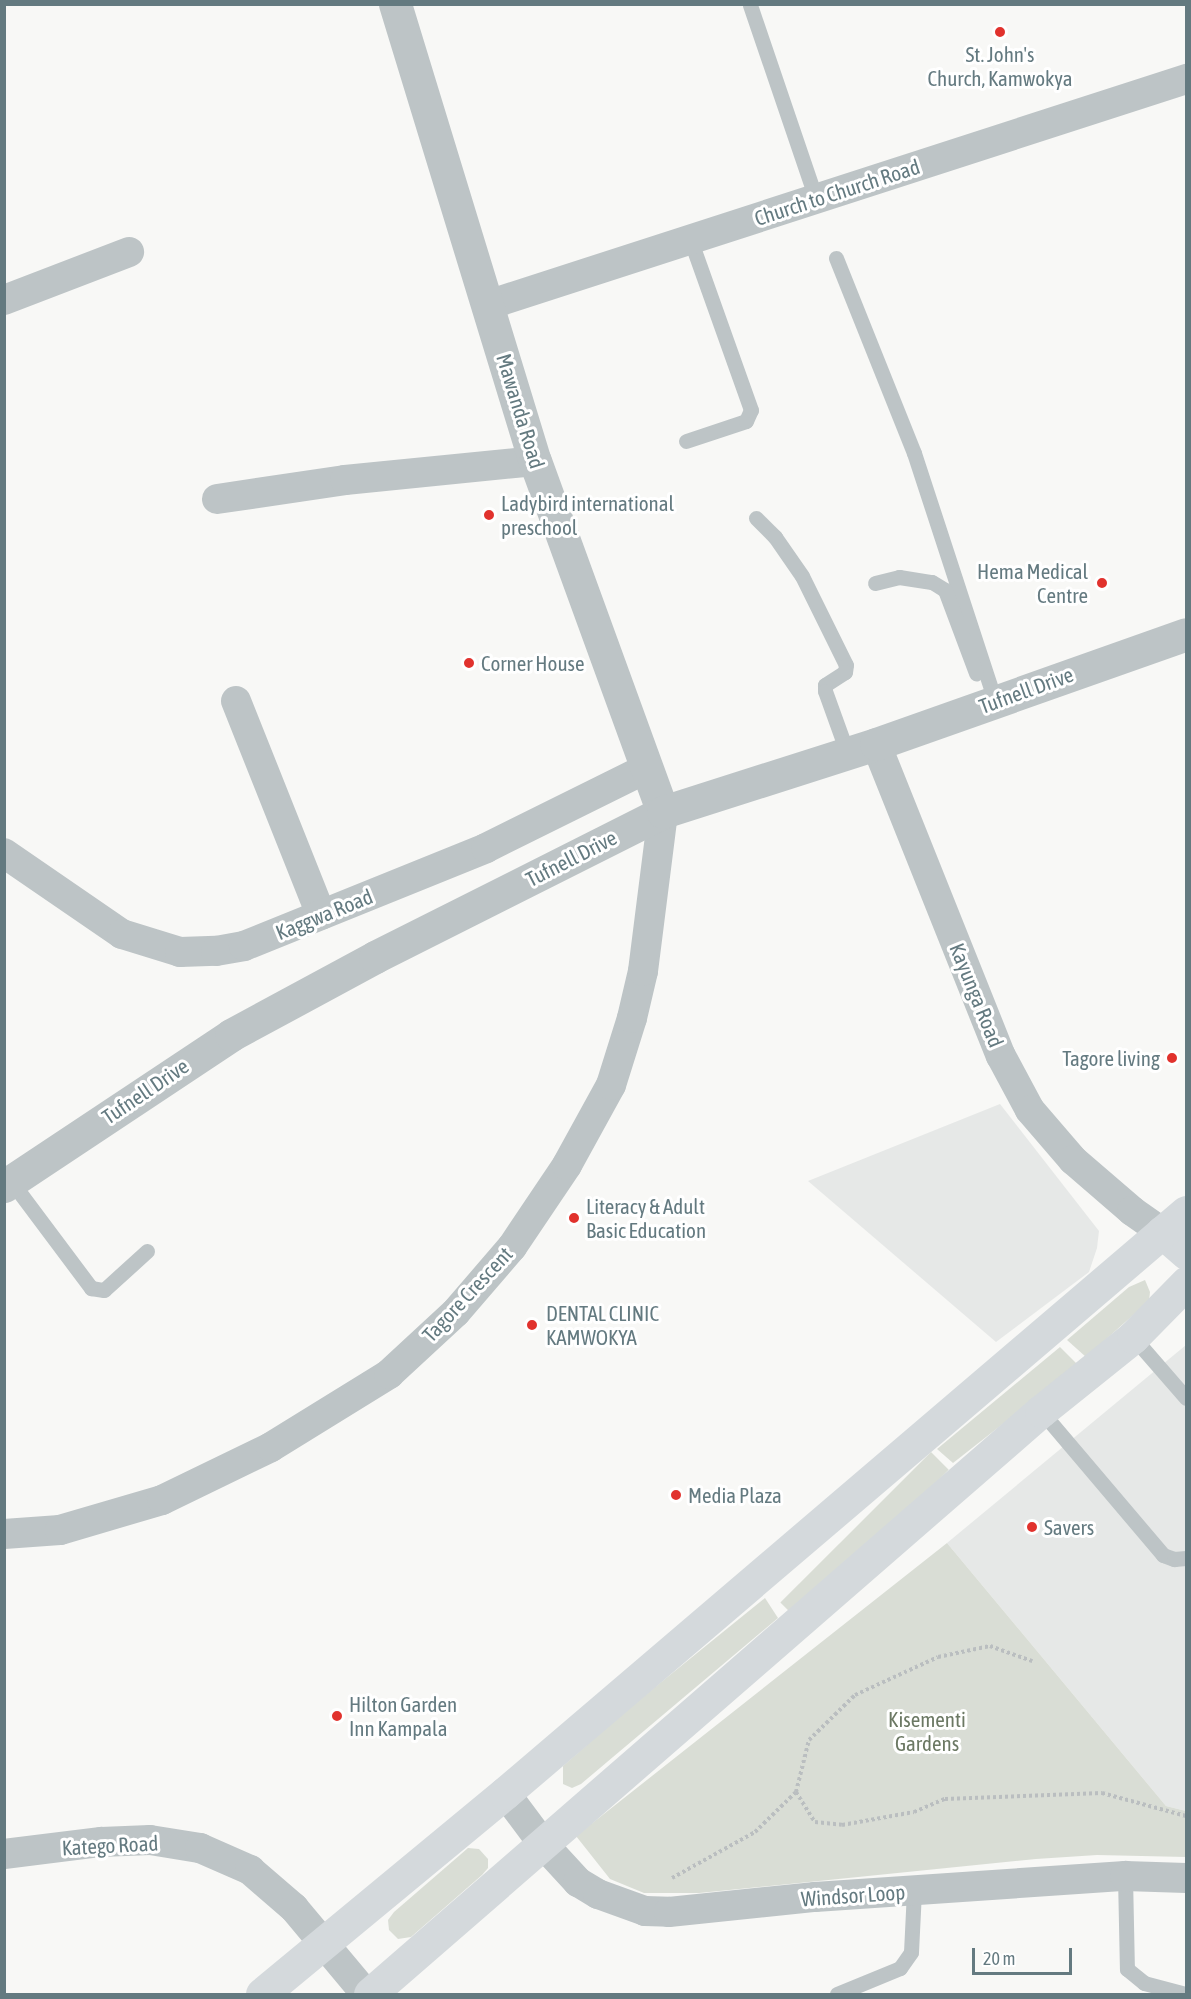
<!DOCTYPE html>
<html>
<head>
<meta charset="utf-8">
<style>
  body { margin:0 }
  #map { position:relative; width:1191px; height:1999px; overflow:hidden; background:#f8f8f6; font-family:"Asap Condensed",sans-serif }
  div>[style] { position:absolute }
  .built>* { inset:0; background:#e6e8e7 }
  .green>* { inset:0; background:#d9ddd5; transform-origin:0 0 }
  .path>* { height:4px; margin-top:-2px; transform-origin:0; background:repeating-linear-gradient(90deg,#babec0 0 3px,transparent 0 6px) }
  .service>* { height:15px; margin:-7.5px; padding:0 7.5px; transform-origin:7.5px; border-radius:7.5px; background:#bdc4c6 }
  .minor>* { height:30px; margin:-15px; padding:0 15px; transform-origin:15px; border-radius:15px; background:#bdc4c6 }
  .tertiary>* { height:33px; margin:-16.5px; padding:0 16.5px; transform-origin:16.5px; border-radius:16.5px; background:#bdc4c6 }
  .secondary>* { height:33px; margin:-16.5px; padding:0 16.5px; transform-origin:16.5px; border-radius:16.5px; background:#d4d9dc }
  .primary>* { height:33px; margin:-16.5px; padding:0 16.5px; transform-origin:16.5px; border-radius:16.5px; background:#d4d9dc }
  .dots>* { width:16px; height:16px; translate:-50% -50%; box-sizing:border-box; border:3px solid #fff; border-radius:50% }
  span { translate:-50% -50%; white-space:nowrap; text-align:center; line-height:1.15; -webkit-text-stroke:6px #fff; paint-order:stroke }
  .poi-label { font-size:21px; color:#647a80 }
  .left { translate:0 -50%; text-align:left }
  .right { translate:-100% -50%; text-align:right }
  .street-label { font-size:21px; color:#647a80 }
  .park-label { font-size:21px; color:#6b7863 }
  .frame { position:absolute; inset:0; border:6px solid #647a80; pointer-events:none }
  .scale { position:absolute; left:972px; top:1948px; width:100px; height:27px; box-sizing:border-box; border:3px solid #647a80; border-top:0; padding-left:8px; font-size:18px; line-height:21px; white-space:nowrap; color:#647a80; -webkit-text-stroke:4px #fff; paint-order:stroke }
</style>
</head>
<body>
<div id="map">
  <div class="built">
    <i style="clip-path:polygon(1000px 1104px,1099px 1231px,1097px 1248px,1089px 1272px,996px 1342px,808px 1181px)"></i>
    <i style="clip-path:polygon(1186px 1345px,1186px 1811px,1166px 1806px,947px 1543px)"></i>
  </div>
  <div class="green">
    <i style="clip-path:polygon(1145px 1280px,1150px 1292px,1149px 1301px,1086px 1357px,1067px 1340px,1129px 1287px)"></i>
    <i style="clip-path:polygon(1060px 1347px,1078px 1365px,953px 1463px,937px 1449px)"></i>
    <i style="left:931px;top:1452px;width:25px;height:213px;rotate:45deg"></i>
    <i style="clip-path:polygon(947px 1543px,1166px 1806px,1186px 1811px,1186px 1857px,1097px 1855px,1036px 1859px,699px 1893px,644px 1893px,610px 1879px,576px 1836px)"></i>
    <i style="clip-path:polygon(765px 1598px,778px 1618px,581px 1784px,572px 1788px,563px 1784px,563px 1766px,628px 1709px)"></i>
    <i style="clip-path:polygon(468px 1848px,479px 1849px,488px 1859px,488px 1868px,482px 1875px,411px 1937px,398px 1939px,389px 1930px,388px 1920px,394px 1912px)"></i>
  </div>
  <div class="path">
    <i style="left:796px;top:1792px;width:36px;rotate:58deg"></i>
    <i style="left:815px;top:1822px;width:27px;rotate:6deg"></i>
    <i style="left:842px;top:1825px;width:73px;rotate:-10.2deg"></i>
    <i style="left:914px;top:1812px;width:34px;rotate:-23deg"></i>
    <i style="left:945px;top:1799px;width:157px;rotate:-2.2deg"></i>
    <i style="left:1102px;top:1793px;width:87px;rotate:15.3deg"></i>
    <i style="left:672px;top:1878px;width:95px;rotate:-29deg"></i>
    <i style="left:755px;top:1832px;width:57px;rotate:-44.3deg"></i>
    <i style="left:796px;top:1792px;width:54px;rotate:-76deg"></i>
    <i style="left:809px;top:1740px;width:64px;rotate:-44.4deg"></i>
    <i style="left:855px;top:1695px;width:91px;rotate:-24.6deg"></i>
    <i style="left:938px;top:1657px;width:53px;rotate:-11.9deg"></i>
    <i style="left:990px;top:1646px;width:45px;rotate:19.7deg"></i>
  </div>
  <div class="service">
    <i style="left:750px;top:5px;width:205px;rotate:71.2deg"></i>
    <i style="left:836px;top:258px;width:210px;rotate:68.2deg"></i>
    <i style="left:914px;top:453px;width:261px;rotate:71.9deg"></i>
    <i style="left:686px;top:441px;width:63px;rotate:-18.4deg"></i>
    <i style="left:746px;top:421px;width:12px;rotate:-66deg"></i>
    <i style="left:751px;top:410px;width:182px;rotate:-109.6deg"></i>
    <i style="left:756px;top:518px;width:27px;rotate:45deg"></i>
    <i style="left:775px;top:537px;width:47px;rotate:55.3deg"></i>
    <i style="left:802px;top:576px;width:99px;rotate:63.7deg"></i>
    <i style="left:846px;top:665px;width:7px;rotate:98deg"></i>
    <i style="left:845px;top:672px;width:24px;rotate:147deg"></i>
    <i style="left:825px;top:685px;width:6px;rotate:90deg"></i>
    <i style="left:825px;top:691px;width:65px;rotate:70.2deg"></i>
    <i style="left:875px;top:583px;width:25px;rotate:-14deg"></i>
    <i style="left:899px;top:577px;width:33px;rotate:9deg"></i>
    <i style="left:932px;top:582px;width:15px;rotate:32deg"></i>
    <i style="left:945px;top:590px;width:89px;rotate:69.5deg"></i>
    <i style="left:11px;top:1181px;width:134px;rotate:53.2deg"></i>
    <i style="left:91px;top:1288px;width:13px;rotate:9deg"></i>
    <i style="left:104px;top:1290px;width:58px;rotate:-42.2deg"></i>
    <i style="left:1133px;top:1337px;width:81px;rotate:49deg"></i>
    <i style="left:1041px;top:1411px;width:189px;rotate:49.7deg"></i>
    <i style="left:1163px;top:1555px;width:12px;rotate:20deg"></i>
    <i style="left:1174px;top:1559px;width:12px;rotate:-5deg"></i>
    <i style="left:1125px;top:1876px;width:93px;rotate:88.8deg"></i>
    <i style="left:1127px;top:1969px;width:22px;rotate:39deg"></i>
    <i style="left:1144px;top:1983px;width:43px;rotate:14.7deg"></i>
    <i style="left:837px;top:1994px;width:68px;rotate:-22.4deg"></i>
    <i style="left:900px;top:1968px;width:19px;rotate:-55deg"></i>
    <i style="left:911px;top:1952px;width:62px;rotate:-87.2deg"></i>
  </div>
  <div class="minor">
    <i style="left:4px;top:300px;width:134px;rotate:-21deg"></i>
    <i style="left:488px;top:305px;width:734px;rotate:-17.94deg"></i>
    <i style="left:217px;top:499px;width:129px;rotate:-8.4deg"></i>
    <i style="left:345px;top:480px;width:191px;rotate:-5.7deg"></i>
    <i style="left:236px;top:701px;width:230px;rotate:68.3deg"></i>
    <i style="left:876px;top:744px;width:336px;rotate:68.2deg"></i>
    <i style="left:1001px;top:1056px;width:61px;rotate:61.8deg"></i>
    <i style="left:1030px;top:1110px;width:66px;rotate:49.3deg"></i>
    <i style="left:1073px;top:1160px;width:78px;rotate:40.8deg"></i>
    <i style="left:1132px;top:1211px;width:37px;rotate:35deg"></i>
    <i style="left:4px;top:853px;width:143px;rotate:34.5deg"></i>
    <i style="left:122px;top:934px;width:61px;rotate:17.2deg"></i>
    <i style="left:180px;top:952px;width:36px;rotate:-2deg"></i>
    <i style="left:216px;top:951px;width:28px;rotate:-10deg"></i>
    <i style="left:244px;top:946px;width:261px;rotate:-22deg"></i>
    <i style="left:486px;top:848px;width:180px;rotate:-26.4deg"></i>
    <i style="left:4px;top:1534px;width:56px;rotate:-4.1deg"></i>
    <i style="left:60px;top:1530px;width:106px;rotate:-16.4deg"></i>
    <i style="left:162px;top:1500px;width:121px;rotate:-25.9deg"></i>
    <i style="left:271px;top:1447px;width:139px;rotate:-31.7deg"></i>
    <i style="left:389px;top:1374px;width:91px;rotate:-42.8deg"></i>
    <i style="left:456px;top:1312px;width:86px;rotate:-49.3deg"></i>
    <i style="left:512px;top:1247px;width:99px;rotate:-56.1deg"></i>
    <i style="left:567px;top:1165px;width:91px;rotate:-61.2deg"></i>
    <i style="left:611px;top:1085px;width:70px;rotate:-72.6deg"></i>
    <i style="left:632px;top:1018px;width:48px;rotate:-76.8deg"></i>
    <i style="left:643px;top:971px;width:160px;rotate:-82.8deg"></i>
    <i style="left:505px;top:1793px;width:64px;rotate:53.3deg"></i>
    <i style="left:543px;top:1844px;width:52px;rotate:47.4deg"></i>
    <i style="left:578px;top:1882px;width:23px;rotate:31deg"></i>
    <i style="left:598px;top:1894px;width:50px;rotate:19.9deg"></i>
    <i style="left:645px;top:1911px;width:24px;rotate:2deg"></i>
    <i style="left:669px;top:1912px;width:147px;rotate:-5.9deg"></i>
    <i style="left:815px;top:1897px;width:311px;rotate:-3.9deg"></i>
    <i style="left:1125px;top:1876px;width:61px;rotate:1.9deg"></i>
    <i style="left:4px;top:1854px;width:98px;rotate:-7.1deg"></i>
    <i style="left:101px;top:1842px;width:49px;rotate:-2.3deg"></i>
    <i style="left:150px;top:1840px;width:51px;rotate:9.1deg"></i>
    <i style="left:200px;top:1848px;width:55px;rotate:23.7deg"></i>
    <i style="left:250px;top:1870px;width:58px;rotate:40.8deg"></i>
    <i style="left:294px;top:1908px;width:112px;rotate:50.1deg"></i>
  </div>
  <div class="tertiary">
    <i style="left:395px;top:4px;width:478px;rotate:73deg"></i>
    <i style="left:535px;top:461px;width:374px;rotate:70deg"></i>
    <i style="left:4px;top:1186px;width:273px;rotate:-33.6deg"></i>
    <i style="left:231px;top:1035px;width:164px;rotate:-28.4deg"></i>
    <i style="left:375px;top:957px;width:322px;rotate:-26.7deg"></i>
    <i style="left:663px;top:812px;width:224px;rotate:-17.7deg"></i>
    <i style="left:876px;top:744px;width:329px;rotate:-19.5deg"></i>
  </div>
  <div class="secondary">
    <i style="left:1162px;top:1232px;width:32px;rotate:41deg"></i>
  </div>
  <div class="primary">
    <i style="left:262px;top:1994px;width:315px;rotate:-39.6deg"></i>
    <i style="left:505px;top:1793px;width:895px;rotate:-40.47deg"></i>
    <i style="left:370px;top:1994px;width:889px;rotate:-40.99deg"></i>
    <i style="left:1041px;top:1411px;width:118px;rotate:-38.8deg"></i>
    <i style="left:1133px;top:1337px;width:76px;rotate:-45.5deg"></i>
  </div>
  <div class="dots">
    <i style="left:1000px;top:32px;background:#e1322d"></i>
    <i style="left:489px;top:515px;background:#e1322d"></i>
    <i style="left:1102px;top:583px;background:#e1322d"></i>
    <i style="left:469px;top:663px;background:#e1322d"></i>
    <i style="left:1172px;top:1058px;background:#e1322d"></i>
    <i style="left:574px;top:1218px;background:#e1322d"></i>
    <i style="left:532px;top:1325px;background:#e1322d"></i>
    <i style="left:676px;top:1495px;background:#e1322d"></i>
    <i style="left:1032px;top:1527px;background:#e1322d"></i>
    <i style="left:337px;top:1716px;background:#e1322d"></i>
  </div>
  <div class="poi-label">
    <span style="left:1000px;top:66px">St. John's<br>Church, Kamwokya</span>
    <span class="left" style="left:501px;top:515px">Ladybird international<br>preschool</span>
    <span class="right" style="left:1088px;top:583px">Hema Medical<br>Centre</span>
    <span class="left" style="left:481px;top:663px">Corner House</span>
    <span class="right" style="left:1160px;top:1058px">Tagore living</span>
    <span class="left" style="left:586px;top:1218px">Literacy &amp; Adult<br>Basic Education</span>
    <span class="left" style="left:546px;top:1325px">DENTAL CLINIC<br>KAMWOKYA</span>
    <span class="left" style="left:688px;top:1495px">Media Plaza</span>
    <span class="left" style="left:1044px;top:1527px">Savers</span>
    <span class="left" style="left:349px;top:1716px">Hilton Garden<br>Inn Kampala</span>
  </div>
  <div class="street-label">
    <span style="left:837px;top:192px;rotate:-18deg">Church to Church Road</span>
    <span style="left:521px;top:411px;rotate:73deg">Mawanda Road</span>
    <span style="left:1026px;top:690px;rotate:-20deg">Tufnell Drive</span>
    <span style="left:571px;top:858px;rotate:-27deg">Tufnell Drive</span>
    <span style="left:324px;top:914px;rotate:-22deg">Kaggwa Road</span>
    <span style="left:977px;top:995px;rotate:68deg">Kayunga Road</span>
    <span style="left:145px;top:1091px;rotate:-34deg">Tufnell Drive</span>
    <span style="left:467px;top:1294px;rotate:-47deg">Tagore Crescent</span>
    <span style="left:110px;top:1845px;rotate:-3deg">Katego Road</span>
    <span style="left:853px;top:1895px;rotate:-4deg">Windsor Loop</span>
  </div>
  <div class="park-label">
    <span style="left:927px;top:1731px">Kisementi<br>Gardens</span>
  </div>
  <div class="frame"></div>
  <div class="scale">20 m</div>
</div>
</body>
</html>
